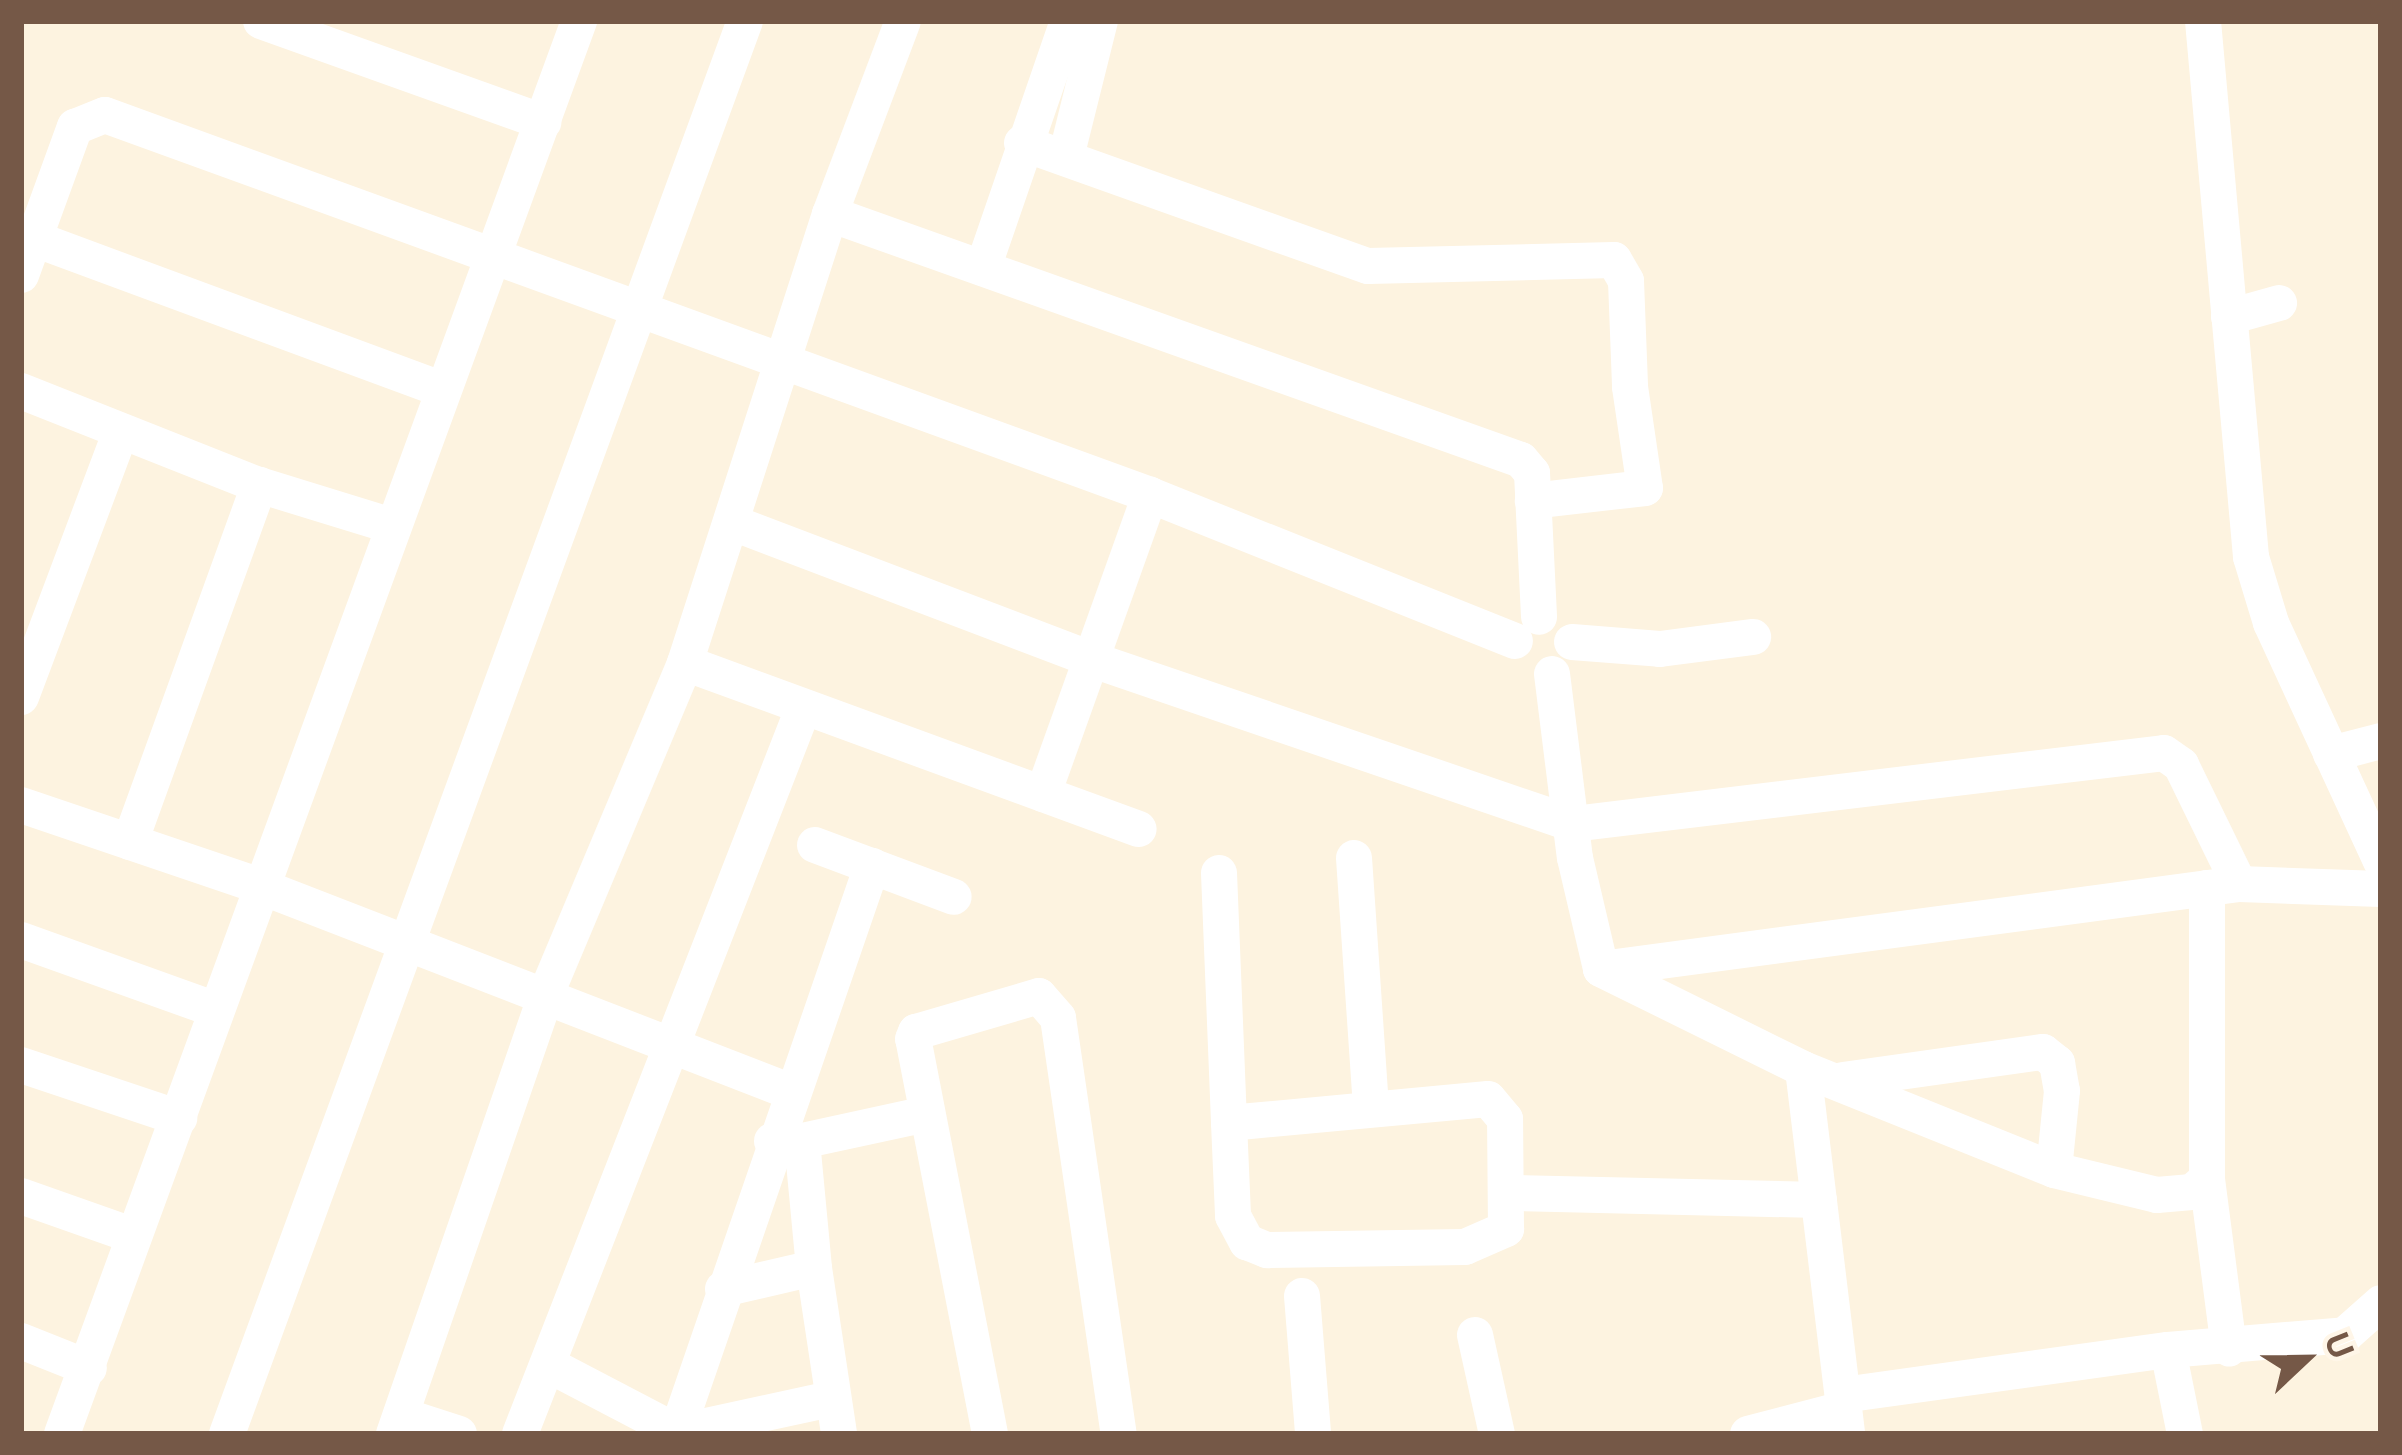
<!DOCTYPE html>
<html>
<head>
<meta charset="utf-8">
<style>
  body { margin:0 }
  #map { position:relative; width:2402px; height:1455px; overflow:hidden; background:#fdf3e0; font-family:Inter,sans-serif }
  div>[style] { position:absolute }
  .minor>* { height:36px; margin:-18px; padding:0 18px; transform-origin:18px; border-radius:18px; background:#fff }
  span { translate:-50% -50%; white-space:nowrap; text-align:center; line-height:1.15; -webkit-text-stroke:9px #fff6e8; paint-order:stroke }
  .frame { position:absolute; inset:0; border:24px solid #755847; pointer-events:none }
  .north { position:absolute; left:2246px; top:1299px; width:120px; height:120px; -webkit-text-stroke:9px #fff6e8; paint-order:stroke; rotate:68deg; font-size:33px; font-weight:700; line-height:48px; text-align:center; color:#755847 }
  .north::after { content:''; display:block; margin:auto; width:42px; height:54px; background:#755847; clip-path:polygon(50% 0,100% 100%,50% 72%,0 100%) }
</style>
</head>
<body>
<div id="map">
  <div class="minor">
    <i style="left:261px;top:21px;width:300px;rotate:19.7deg"></i>
    <i style="left:2203px;top:21px;width:538px;rotate:84.88deg"></i>
    <i style="left:2251px;top:557px;width:69px;rotate:73.1deg"></i>
    <i style="left:2271px;top:623px;width:262px;rotate:65.2deg"></i>
    <i style="left:1022px;top:143px;width:367px;rotate:19.6deg"></i>
    <i style="left:1368px;top:266px;width:246px;rotate:-1.4deg"></i>
    <i style="left:1614px;top:260px;width:24px;rotate:60deg"></i>
    <i style="left:1626px;top:281px;width:106px;rotate:87.8deg"></i>
    <i style="left:1630px;top:387px;width:102px;rotate:81.6deg"></i>
    <i style="left:1645px;top:488px;width:113px;rotate:173.4deg"></i>
    <i style="left:1066px;top:157px;width:140px;rotate:-76deg"></i>
    <i style="left:830px;top:214px;width:733px;rotate:19.6deg"></i>
    <i style="left:1521px;top:460px;width:17px;rotate:50deg"></i>
    <i style="left:1532px;top:473px;width:144px;rotate:87.2deg"></i>
    <i style="left:35px;top:239px;width:433px;rotate:20.3deg"></i>
    <i style="left:983px;top:268px;width:261px;rotate:-71deg"></i>
    <i style="left:21px;top:275px;width:158px;rotate:-70deg"></i>
    <i style="left:75px;top:127px;width:32px;rotate:-22deg"></i>
    <i style="left:105px;top:115px;width:1112px;rotate:19.98deg"></i>
    <i style="left:1150px;top:495px;width:393px;rotate:21.8deg"></i>
    <i style="left:2229px;top:317px;width:52px;rotate:-15.6deg"></i>
    <i style="left:21px;top:391px;width:256px;rotate:21.6deg"></i>
    <i style="left:259px;top:485px;width:139px;rotate:17.1deg"></i>
    <i style="left:733px;top:523px;width:385px;rotate:20.8deg"></i>
    <i style="left:1093px;top:660px;width:507px;rotate:18.86deg"></i>
    <i style="left:1573px;top:824px;width:595px;rotate:-6.85deg"></i>
    <i style="left:2164px;top:753px;width:21px;rotate:35deg"></i>
    <i style="left:2181px;top:765px;width:132px;rotate:64deg"></i>
    <i style="left:1572px;top:642px;width:88px;rotate:4.5deg"></i>
    <i style="left:1660px;top:649px;width:94px;rotate:-7.4deg"></i>
    <i style="left:685px;top:663px;width:483px;rotate:20.1deg"></i>
    <i style="left:1552px;top:674px;width:185px;rotate:82.9deg"></i>
    <i style="left:1575px;top:858px;width:114px;rotate:76.8deg"></i>
    <i style="left:1601px;top:969px;width:225px;rotate:26.3deg"></i>
    <i style="left:1803px;top:1069px;width:271px;rotate:21.9deg"></i>
    <i style="left:2054px;top:1170px;width:106px;rotate:13.6deg"></i>
    <i style="left:2157px;top:1195px;width:35px;rotate:-5deg"></i>
    <i style="left:2192px;top:1192px;width:20px;rotate:-41deg"></i>
    <i style="left:21px;top:697px;width:281px;rotate:-69.4deg"></i>
    <i style="left:2331px;top:754px;width:52px;rotate:-14.6deg"></i>
    <i style="left:1043px;top:794px;width:318px;rotate:-70.3deg"></i>
    <i style="left:21px;top:805px;width:249px;rotate:18.7deg"></i>
    <i style="left:257px;top:885px;width:570px;rotate:21.17deg"></i>
    <i style="left:130px;top:842px;width:380px;rotate:-70.1deg"></i>
    <i style="left:815px;top:845px;width:148px;rotate:20.5deg"></i>
    <i style="left:1354px;top:858px;width:251px;rotate:86.1deg"></i>
    <i style="left:1219px;top:873px;width:250px;rotate:87.7deg"></i>
    <i style="left:1229px;top:1123px;width:93px;rotate:87.5deg"></i>
    <i style="left:1233px;top:1216px;width:30px;rotate:62deg"></i>
    <i style="left:1247px;top:1242px;width:22px;rotate:22deg"></i>
    <i style="left:1267px;top:1250px;width:198px;rotate:-0.9deg"></i>
    <i style="left:1465px;top:1247px;width:45px;rotate:-23.7deg"></i>
    <i style="left:1506px;top:1229px;width:110px;rotate:-90.5deg"></i>
    <i style="left:1505px;top:1119px;width:26px;rotate:-130deg"></i>
    <i style="left:1488px;top:1099px;width:260px;rotate:174.7deg"></i>
    <i style="left:2207px;top:888px;width:291px;rotate:90deg"></i>
    <i style="left:2207px;top:1179px;width:171px;rotate:82.6deg"></i>
    <i style="left:21px;top:940px;width:205px;rotate:19.7deg"></i>
    <i style="left:1601px;top:969px;width:644px;rotate:-7.59deg"></i>
    <i style="left:2239px;top:884px;width:142px;rotate:2deg"></i>
    <i style="left:21px;top:1065px;width:167px;rotate:18.5deg"></i>
    <i style="left:1803px;top:1069px;width:368px;rotate:83.1deg"></i>
    <i style="left:1843px;top:1080px;width:202px;rotate:-8deg"></i>
    <i style="left:2043px;top:1052px;width:18px;rotate:38deg"></i>
    <i style="left:2057px;top:1063px;width:28px;rotate:80deg"></i>
    <i style="left:2062px;top:1091px;width:79px;rotate:95.8deg"></i>
    <i style="left:772px;top:1141px;width:30px"></i>
    <i style="left:802px;top:1141px;width:128px;rotate:84.6deg"></i>
    <i style="left:802px;top:1141px;width:128px;rotate:-12.2deg"></i>
    <i style="left:1510px;top:1193px;width:309px;rotate:1.3deg"></i>
    <i style="left:21px;top:1196px;width:118px;rotate:19.4deg"></i>
    <i style="left:723px;top:1289px;width:93px;rotate:-13deg"></i>
    <i style="left:814px;top:1268px;width:168px;rotate:81.4deg"></i>
    <i style="left:1302px;top:1296px;width:138px;rotate:85.4deg"></i>
    <i style="left:1475px;top:1335px;width:101px;rotate:77.5deg"></i>
    <i style="left:21px;top:1341px;width:73px;rotate:21.7deg"></i>
    <i style="left:2168px;top:1350px;width:86px;rotate:78.6deg"></i>
    <i style="left:549px;top:1365px;width:144px;rotate:27.6deg"></i>
    <i style="left:677px;top:1432px;width:599px;rotate:-70.99deg"></i>
    <i style="left:1843px;top:1395px;width:328px;rotate:-7.9deg"></i>
    <i style="left:2168px;top:1350px;width:178px;rotate:-4.8deg"></i>
    <i style="left:2345px;top:1335px;width:48px;rotate:-41.6deg"></i>
    <i style="left:401px;top:1415px;width:61px;rotate:18.1deg"></i>
    <i style="left:62px;top:1434px;width:1505px;rotate:-69.9deg"></i>
    <i style="left:227px;top:1434px;width:1505px;rotate:-69.87deg"></i>
    <i style="left:394px;top:1434px;width:466px;rotate:-70.9deg"></i>
    <i style="left:546px;top:994px;width:359px;rotate:-67.2deg"></i>
    <i style="left:685px;top:663px;width:472px;rotate:-72.1deg"></i>
    <i style="left:830px;top:214px;width:206px;rotate:-69.3deg"></i>
    <i style="left:520px;top:1434px;width:778px;rotate:-68.68deg"></i>
    <i style="left:669px;top:1434px;width:166px;rotate:-12.2deg"></i>
    <i style="left:990px;top:1434px;width:402px;rotate:-101deg"></i>
    <i style="left:913px;top:1039px;width:8px;rotate:-67deg"></i>
    <i style="left:916px;top:1032px;width:128px;rotate:-16.3deg"></i>
    <i style="left:1039px;top:996px;width:29px;rotate:49deg"></i>
    <i style="left:1058px;top:1018px;width:420px;rotate:81.7deg"></i>
    <i style="left:1748px;top:1434px;width:98px;rotate:-14.7deg"></i>
  </div>
  <div class="frame"></div>
  <div class="north">U</div>
</div>
</body>
</html>
